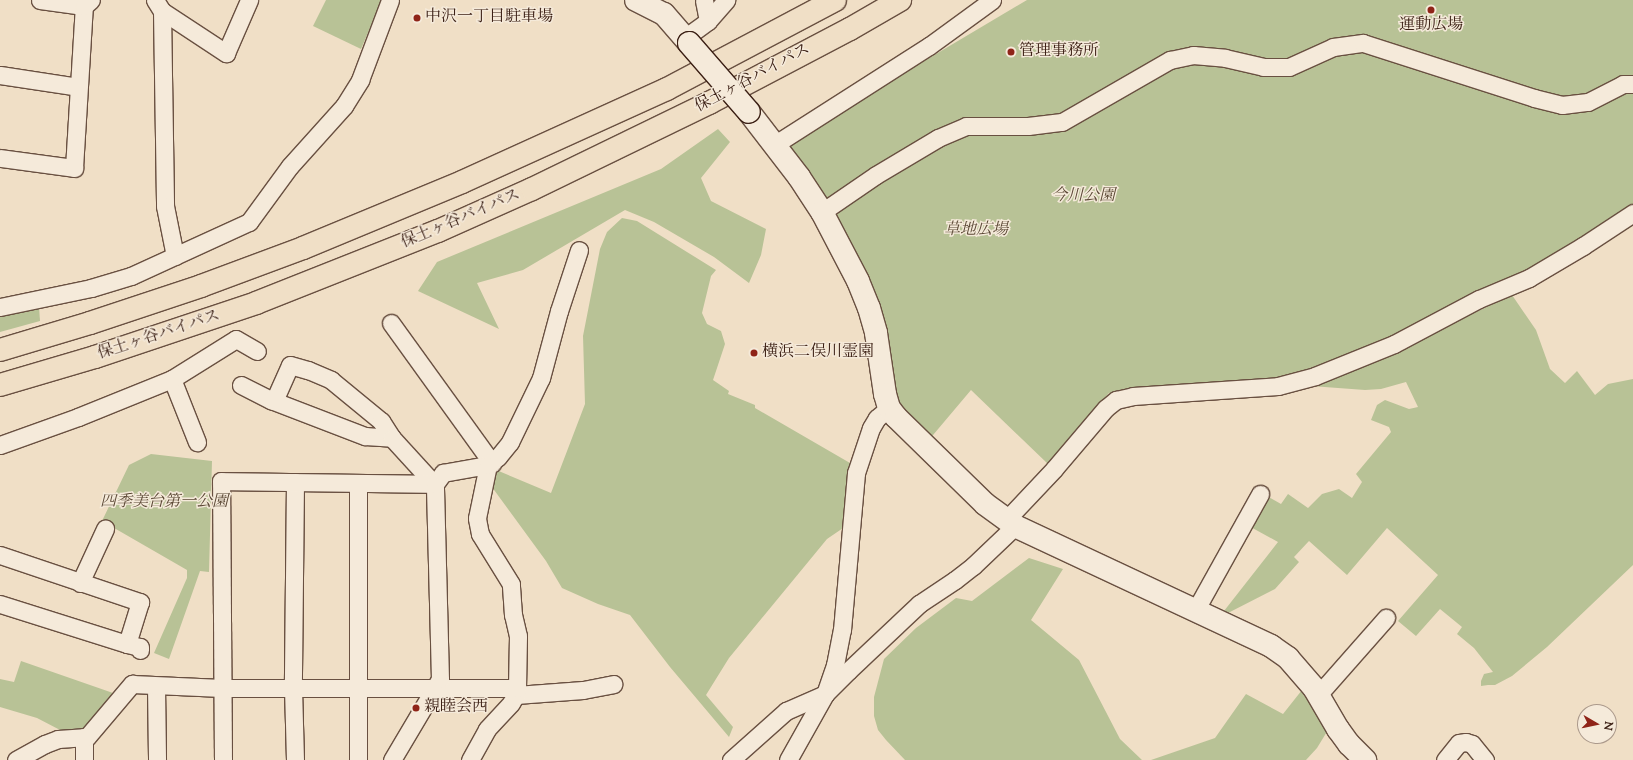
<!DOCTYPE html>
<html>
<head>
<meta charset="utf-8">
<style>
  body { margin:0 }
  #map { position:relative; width:1633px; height:760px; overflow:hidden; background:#f0dfc6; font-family:"Sorts Mill Goudy","Noto Serif JP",serif }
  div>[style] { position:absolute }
  .green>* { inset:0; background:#b8c296 }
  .roads { filter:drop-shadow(1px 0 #695041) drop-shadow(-1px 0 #695041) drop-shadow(0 1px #695041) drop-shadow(0 -1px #695041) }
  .street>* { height:17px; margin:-8.5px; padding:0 8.5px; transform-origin:8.5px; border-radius:8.5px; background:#f5eada }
  .secondary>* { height:22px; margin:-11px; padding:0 11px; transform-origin:11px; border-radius:11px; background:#f5eada }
  .highway>* { height:22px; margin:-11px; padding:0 11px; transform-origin:11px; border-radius:11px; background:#f0dfc6 }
  .bridges { filter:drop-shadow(1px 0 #3c2015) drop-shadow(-1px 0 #3c2015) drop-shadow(0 1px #3c2015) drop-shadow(0 -1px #3c2015) }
  .secondary-bridge>* { height:22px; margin:-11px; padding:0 11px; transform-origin:11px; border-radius:11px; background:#f5eada }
  .dots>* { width:11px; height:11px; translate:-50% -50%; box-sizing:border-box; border:2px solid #f5eada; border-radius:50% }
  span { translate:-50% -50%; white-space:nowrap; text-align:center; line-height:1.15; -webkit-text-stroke:3px #f5eada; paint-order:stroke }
  .poi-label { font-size:16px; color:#3c2015 }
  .left { translate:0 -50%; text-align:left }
  .street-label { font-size:16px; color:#3c2015 }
  .park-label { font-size:16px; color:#5b4835; font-style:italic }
  .north { position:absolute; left:1577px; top:704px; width:40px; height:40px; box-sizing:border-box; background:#f5eada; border:1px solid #ab998b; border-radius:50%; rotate:99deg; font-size:11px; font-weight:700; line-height:16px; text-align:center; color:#3c2015 }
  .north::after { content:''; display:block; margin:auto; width:14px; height:18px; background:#8f2418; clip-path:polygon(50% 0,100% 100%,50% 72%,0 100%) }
</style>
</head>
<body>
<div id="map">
  <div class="green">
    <i style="clip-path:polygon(326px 0,382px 0,361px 49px,313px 26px)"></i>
    <i style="clip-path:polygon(1027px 0,1633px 0,1633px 207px,1577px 244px,1469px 299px,1386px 339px,1336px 360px,1273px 380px,1109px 393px,1048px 464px,971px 390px,928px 441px,900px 411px,830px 207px,788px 142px)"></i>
    <i style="clip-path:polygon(718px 129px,730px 142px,701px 178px,711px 201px,766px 229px,761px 255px,749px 283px,714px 257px,654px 222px,625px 210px,523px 270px,477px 283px,499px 329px,418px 291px,437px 262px,661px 169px)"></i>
    <i style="clip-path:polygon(622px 218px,637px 221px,716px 270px,711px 276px,702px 313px,707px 324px,721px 331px,725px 344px,713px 380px,729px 391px,728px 394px,755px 405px,755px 408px,850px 463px,852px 467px,849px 524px,827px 539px,729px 658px,706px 695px,733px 727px,729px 737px,670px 667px,630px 615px,598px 604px,562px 588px,546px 561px,489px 483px,494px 469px,551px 493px,585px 404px,583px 336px,600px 249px,607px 232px)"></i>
    <i style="clip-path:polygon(1512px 295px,1536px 330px,1550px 369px,1565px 383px,1577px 371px,1595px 395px,1608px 384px,1633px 379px,1633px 565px,1547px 647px,1512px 676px,1495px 685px,1488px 685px,1481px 686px,1481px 681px,1484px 674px,1493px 672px,1474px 648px,1457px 634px,1462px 627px,1440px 609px,1416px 636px,1398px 621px,1438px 575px,1387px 528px,1347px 575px,1309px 541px,1294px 557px,1299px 562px,1275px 589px,1228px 613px,1224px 611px,1278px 542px,1247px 525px,1265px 495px,1281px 504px,1288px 494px,1308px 508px,1322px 494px,1339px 489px,1352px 498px,1362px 482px,1356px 474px,1391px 432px,1389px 427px,1371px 420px,1377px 405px,1385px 400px,1409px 409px,1418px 407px,1406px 382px,1381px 389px,1365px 390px,1311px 386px,1373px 361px)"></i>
    <i style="clip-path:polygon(39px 307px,40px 321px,0 332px,0 312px)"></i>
    <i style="clip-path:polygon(151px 454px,212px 461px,209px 572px,200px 571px,169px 659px,154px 653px,187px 578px,187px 570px,102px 521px,129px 465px)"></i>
    <i style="clip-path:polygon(1029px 558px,1063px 569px,1031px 620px,1079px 660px,1120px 739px,1142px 760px,905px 760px,886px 740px,878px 730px,874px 716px,874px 697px,884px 659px,916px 628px,956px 598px,972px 601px)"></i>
    <i style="clip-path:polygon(21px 661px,113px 693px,86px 729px,62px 731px,37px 718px,0 707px,0 679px,14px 682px)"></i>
    <i style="clip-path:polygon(1302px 690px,1328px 730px,1317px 748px,1306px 760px,1151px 760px,1215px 738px,1246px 694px,1283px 714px)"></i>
  </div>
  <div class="roads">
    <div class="street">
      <i style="left:40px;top:0;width:44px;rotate:7.8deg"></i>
      <i style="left:155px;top:0;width:13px;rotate:58deg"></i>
      <i style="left:162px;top:11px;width:77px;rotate:33.3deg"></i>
      <i style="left:226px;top:53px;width:58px;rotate:-66.5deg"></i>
      <i style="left:162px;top:11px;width:195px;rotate:89.1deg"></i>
      <i style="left:165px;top:206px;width:51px;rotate:78.7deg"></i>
      <i style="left:708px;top:21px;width:28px;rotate:-49deg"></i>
      <i style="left:686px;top:37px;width:27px;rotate:-36deg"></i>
      <i style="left:708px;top:21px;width:21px;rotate:-101deg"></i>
      <i style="left:0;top:75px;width:79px;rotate:8.7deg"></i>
      <i style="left:774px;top:145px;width:184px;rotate:-32.6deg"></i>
      <i style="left:929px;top:46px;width:78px;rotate:-36.1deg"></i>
      <i style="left:0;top:158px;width:75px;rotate:7.7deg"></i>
      <i style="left:74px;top:168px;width:162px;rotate:-86.5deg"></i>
      <i style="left:84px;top:6px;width:9px;rotate:-41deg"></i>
      <i style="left:822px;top:212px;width:65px;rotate:-34.4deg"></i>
      <i style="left:876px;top:175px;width:72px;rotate:-30.8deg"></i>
      <i style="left:938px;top:138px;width:30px;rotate:-23deg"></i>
      <i style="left:966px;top:126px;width:62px"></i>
      <i style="left:1028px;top:126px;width:34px;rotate:-7deg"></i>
      <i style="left:1062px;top:122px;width:125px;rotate:-29.9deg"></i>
      <i style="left:1170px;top:60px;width:24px;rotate:-12deg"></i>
      <i style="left:1193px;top:55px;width:32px;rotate:5deg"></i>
      <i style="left:1225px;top:58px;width:39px;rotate:13deg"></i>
      <i style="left:1263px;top:67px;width:26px"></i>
      <i style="left:1289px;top:67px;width:48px;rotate:-24.4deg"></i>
      <i style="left:1333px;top:47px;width:30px;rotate:-8deg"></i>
      <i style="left:1363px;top:43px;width:180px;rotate:17.8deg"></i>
      <i style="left:1534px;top:98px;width:29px;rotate:14deg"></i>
      <i style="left:1562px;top:105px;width:26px;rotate:-7deg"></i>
      <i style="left:1588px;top:102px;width:39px;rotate:-27deg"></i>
      <i style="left:1623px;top:84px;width:10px"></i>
      <i style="left:0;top:307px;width:93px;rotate:-11.8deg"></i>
      <i style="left:91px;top:288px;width:42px;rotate:-16.7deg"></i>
      <i style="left:131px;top:276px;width:130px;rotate:-24.6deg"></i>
      <i style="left:249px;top:222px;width:69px;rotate:-53.8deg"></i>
      <i style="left:290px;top:166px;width:81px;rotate:-48deg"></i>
      <i style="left:344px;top:106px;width:31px;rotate:-58deg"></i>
      <i style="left:360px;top:80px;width:85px;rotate:-69.4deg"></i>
      <i style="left:391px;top:323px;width:173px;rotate:54.2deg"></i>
      <i style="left:172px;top:379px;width:68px;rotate:68.4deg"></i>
      <i style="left:241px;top:385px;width:34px;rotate:27deg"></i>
      <i style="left:271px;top:400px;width:101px;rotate:21deg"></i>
      <i style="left:365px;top:436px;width:27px;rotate:4deg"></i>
      <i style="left:274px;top:401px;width:39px;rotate:-66deg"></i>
      <i style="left:290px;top:365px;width:19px;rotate:16deg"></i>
      <i style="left:308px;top:370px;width:25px;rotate:23deg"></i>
      <i style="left:331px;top:380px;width:65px;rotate:39.4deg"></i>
      <i style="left:381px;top:421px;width:20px;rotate:57deg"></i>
      <i style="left:392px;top:438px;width:62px;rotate:47.6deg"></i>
      <i style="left:0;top:445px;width:83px;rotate:-19.7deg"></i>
      <i style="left:78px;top:417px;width:101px;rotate:-22deg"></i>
      <i style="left:172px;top:379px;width:75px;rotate:-32deg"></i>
      <i style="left:236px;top:339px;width:24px;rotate:30deg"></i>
      <i style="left:295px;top:482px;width:206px;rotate:90.6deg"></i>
      <i style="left:293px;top:688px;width:72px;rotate:88.4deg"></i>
      <i style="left:1006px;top:520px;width:70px;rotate:-46.7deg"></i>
      <i style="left:1054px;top:469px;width:80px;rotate:-49.6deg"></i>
      <i style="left:1106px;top:408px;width:13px;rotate:-39deg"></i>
      <i style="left:1116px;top:400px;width:17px;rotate:-13deg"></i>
      <i style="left:1133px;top:396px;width:145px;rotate:-3.9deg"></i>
      <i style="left:1278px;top:386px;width:38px;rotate:-15deg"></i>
      <i style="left:1315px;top:376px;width:85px;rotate:-22.1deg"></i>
      <i style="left:1394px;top:344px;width:96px;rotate:-27.9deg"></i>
      <i style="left:1479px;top:299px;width:54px;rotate:-22.8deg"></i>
      <i style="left:1529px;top:278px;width:63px;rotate:-30.7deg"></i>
      <i style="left:1583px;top:246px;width:60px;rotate:-33.4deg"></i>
      <i style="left:0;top:555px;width:148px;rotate:18.6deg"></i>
      <i style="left:140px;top:602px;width:44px;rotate:107.2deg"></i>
      <i style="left:127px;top:644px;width:13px;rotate:13deg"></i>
      <i style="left:140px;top:647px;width:3px;rotate:90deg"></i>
      <i style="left:80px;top:583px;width:60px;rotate:-65.2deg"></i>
      <i style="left:0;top:604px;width:133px;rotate:17.5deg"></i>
      <i style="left:1195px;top:611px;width:134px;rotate:-60.9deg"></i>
      <i style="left:156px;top:686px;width:74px;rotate:89.2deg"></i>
      <i style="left:516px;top:695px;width:67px;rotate:-4.3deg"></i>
      <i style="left:583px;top:690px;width:31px;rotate:-11deg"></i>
      <i style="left:1318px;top:695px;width:103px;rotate:-48.6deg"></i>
      <i style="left:84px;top:737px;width:23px;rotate:90deg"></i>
      <i style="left:16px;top:760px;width:33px;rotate:-29deg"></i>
      <i style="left:45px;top:744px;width:14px;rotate:-21deg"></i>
      <i style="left:58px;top:739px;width:29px;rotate:-4deg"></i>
      <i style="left:87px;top:737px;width:70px;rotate:-49.7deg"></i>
      <i style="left:132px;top:684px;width:90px;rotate:2.5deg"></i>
      <i style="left:222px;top:688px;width:295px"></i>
      <i style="left:223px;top:760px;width:279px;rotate:-90.4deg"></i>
      <i style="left:221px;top:481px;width:214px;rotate:0.8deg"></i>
      <i style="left:358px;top:760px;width:277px;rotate:-90deg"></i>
      <i style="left:392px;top:760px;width:94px;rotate:-59.3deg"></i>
      <i style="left:440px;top:679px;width:195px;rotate:-91.5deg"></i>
      <i style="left:435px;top:484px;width:14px;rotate:-54deg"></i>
      <i style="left:443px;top:473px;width:46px;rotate:-10.1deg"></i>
      <i style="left:470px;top:760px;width:35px;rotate:-61deg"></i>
      <i style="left:487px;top:729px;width:35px;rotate:-47deg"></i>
      <i style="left:511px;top:703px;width:9px;rotate:-58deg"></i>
      <i style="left:516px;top:695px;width:7px;rotate:-82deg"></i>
      <i style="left:517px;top:688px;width:52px;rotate:-88.9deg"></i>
      <i style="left:518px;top:636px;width:22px;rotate:-103deg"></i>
      <i style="left:513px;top:615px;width:31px;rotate:-94deg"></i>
      <i style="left:511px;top:584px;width:59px;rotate:-121.8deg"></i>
      <i style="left:480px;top:534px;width:16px;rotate:-101deg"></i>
      <i style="left:477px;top:518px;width:54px;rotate:-78.3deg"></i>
      <i style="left:488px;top:465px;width:13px;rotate:-39deg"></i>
      <i style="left:498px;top:457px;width:19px;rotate:-51deg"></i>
      <i style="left:510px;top:442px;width:71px;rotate:-64.2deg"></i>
      <i style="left:541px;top:378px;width:69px;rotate:-75deg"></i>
      <i style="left:559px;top:311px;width:64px;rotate:-71.8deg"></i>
      <i style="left:731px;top:760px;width:74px;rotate:-41.7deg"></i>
      <i style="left:786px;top:711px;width:43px;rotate:-23.6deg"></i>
      <i style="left:825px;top:694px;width:31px;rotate:-71deg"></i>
      <i style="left:835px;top:665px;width:36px;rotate:-79deg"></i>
      <i style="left:842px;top:630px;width:158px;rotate:-84.9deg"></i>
      <i style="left:856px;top:473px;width:47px;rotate:-71.6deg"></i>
      <i style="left:871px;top:428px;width:12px;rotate:-59deg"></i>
      <i style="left:877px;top:418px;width:16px;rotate:-40deg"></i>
      <i style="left:788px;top:760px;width:76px;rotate:-60.7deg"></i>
      <i style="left:825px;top:694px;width:33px;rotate:-45deg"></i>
      <i style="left:848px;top:671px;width:98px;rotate:-43.3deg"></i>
      <i style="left:919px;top:604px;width:43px;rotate:-33.7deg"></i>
      <i style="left:955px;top:580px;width:23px;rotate:-38deg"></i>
      <i style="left:973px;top:566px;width:58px;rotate:-43.6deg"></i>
      <i style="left:1445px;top:760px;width:22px;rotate:-51deg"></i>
      <i style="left:1459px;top:743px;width:7px;rotate:-8deg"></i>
      <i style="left:1466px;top:742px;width:6px;rotate:18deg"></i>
      <i style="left:1472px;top:744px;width:21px;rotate:51deg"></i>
    </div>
    <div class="secondary">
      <i style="left:636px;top:0;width:31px;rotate:27deg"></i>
      <i style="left:664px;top:14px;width:38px;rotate:49deg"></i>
      <i style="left:749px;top:112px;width:82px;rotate:52.4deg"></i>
      <i style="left:799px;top:177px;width:42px;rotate:56.7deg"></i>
      <i style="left:822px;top:212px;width:78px;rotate:62.4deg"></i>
      <i style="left:858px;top:281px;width:29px;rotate:68deg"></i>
      <i style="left:869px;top:308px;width:26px;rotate:74deg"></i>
      <i style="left:876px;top:333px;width:62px;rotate:81.6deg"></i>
      <i style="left:885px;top:394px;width:15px;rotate:74deg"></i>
      <i style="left:889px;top:408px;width:11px;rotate:52deg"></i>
      <i style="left:896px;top:417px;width:124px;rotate:44.3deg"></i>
      <i style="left:985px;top:504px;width:37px;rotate:36deg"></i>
      <i style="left:1015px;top:526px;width:283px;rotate:25.1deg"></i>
      <i style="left:1271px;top:646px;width:21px;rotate:35deg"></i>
      <i style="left:1288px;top:658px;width:40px;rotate:49deg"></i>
      <i style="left:1314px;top:688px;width:48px;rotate:59.7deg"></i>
      <i style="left:1338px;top:729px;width:19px;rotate:54deg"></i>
      <i style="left:1349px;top:744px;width:23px;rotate:45deg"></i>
    </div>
    <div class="highway">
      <i style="left:0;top:350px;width:94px;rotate:-16.7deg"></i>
      <i style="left:90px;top:323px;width:117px;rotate:-18.4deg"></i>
      <i style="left:201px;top:286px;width:109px;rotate:-20.4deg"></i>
      <i style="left:303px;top:248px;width:172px;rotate:-22.5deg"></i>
      <i style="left:462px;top:182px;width:225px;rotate:-24.4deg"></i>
      <i style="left:667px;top:89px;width:190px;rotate:-27.9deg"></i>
      <i style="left:0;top:385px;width:99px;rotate:-16.4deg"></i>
      <i style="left:95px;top:357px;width:170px;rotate:-18.5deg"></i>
      <i style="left:256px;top:303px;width:196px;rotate:-21.6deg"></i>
      <i style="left:438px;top:231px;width:103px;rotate:-24.1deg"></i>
      <i style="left:532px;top:189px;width:197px;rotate:-25.9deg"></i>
      <i style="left:709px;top:103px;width:159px;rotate:-27.7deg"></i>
      <i style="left:850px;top:29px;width:58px;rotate:-30.1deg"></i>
    </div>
  </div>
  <div class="bridges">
    <div class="secondary-bridge">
      <i style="left:689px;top:43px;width:91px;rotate:49deg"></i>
    </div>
  </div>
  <div class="dots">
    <i style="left:1431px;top:10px;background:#8f2418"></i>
    <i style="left:417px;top:18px;background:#8f2418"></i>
    <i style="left:1011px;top:52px;background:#8f2418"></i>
    <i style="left:754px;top:353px;background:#8f2418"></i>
    <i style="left:416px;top:708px;background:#8f2418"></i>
  </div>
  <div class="poi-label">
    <span class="left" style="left:425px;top:18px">中沢一丁目駐車場</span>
    <span style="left:1431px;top:26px">運動広場</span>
    <span class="left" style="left:1019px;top:52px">管理事務所</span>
    <span class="left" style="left:762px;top:353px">横浜二俣川霊園</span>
    <span class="left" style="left:424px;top:708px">親睦会西</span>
  </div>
  <div class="street-label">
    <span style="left:753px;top:79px;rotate:-28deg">保土ヶ谷バイパス</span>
    <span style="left:461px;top:220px;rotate:-23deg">保土ヶ谷バイパス</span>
    <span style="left:159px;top:336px;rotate:-18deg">保土ヶ谷バイパス</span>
  </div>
  <div class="park-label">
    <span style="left:1083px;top:197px">今川公園</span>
    <span style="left:976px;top:231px">草地広場</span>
    <span style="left:164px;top:503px">四季美台第一公園</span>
  </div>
  <div class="north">N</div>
</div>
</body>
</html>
